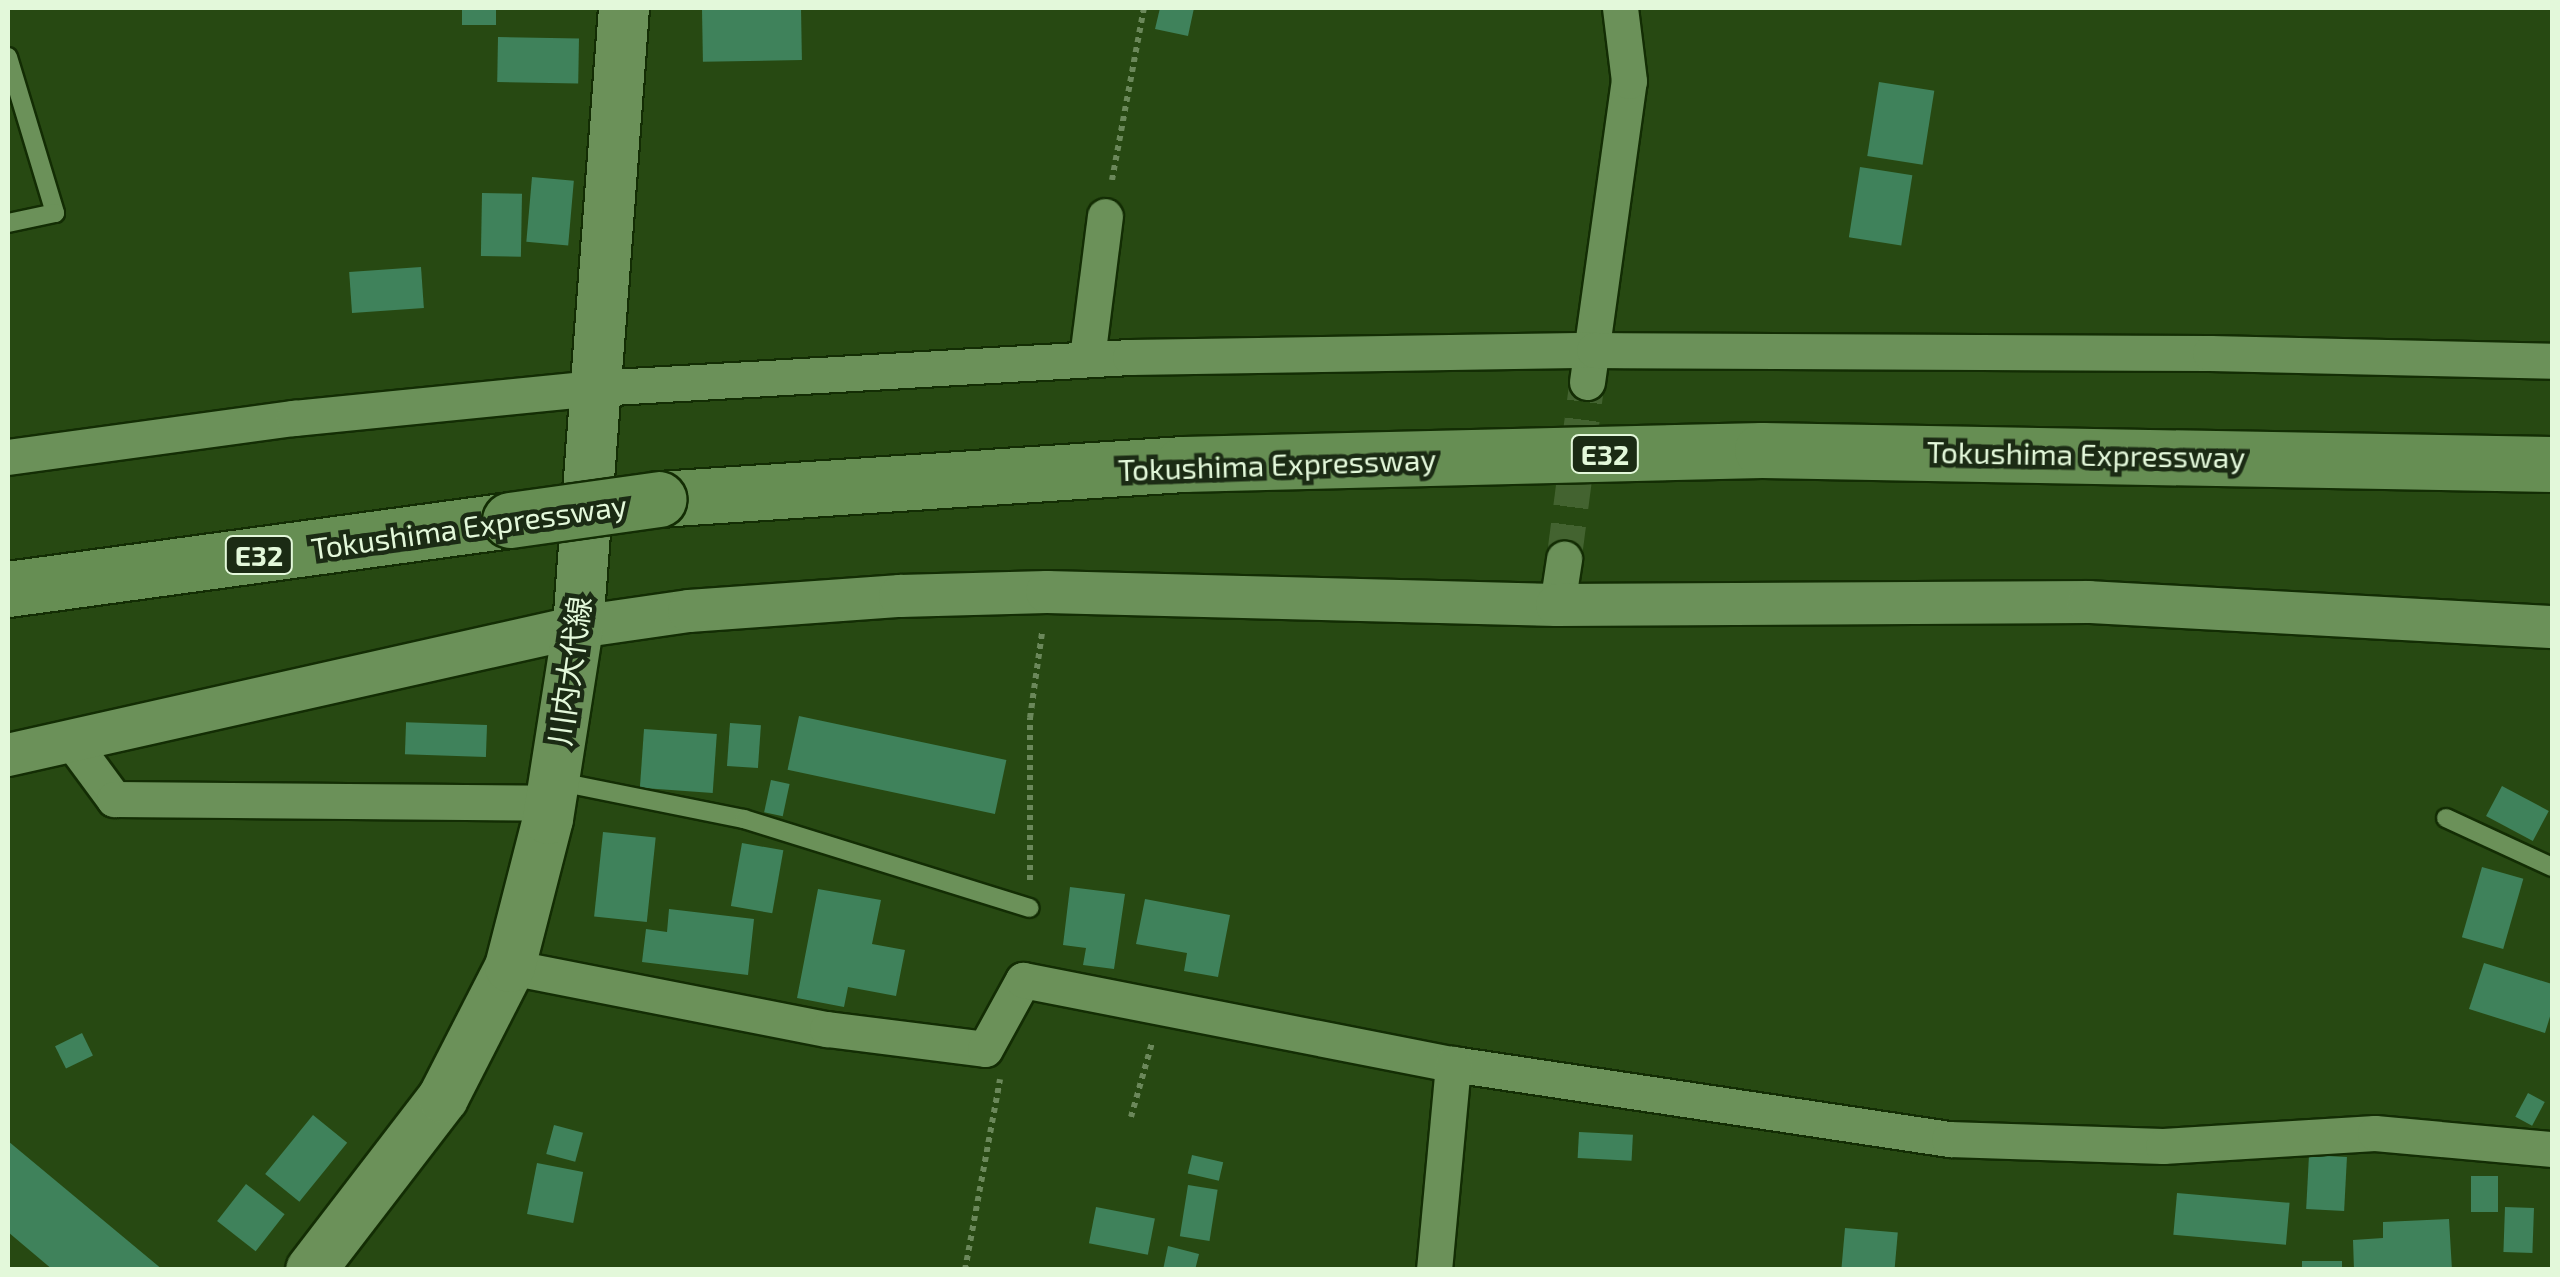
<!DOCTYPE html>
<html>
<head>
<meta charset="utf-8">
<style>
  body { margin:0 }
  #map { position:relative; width:2560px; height:1277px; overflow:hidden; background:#274912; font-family:"Exo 2","Noto Sans JP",sans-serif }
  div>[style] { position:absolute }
  .building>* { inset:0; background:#3f825b; transform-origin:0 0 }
  .minor-tunnel>* { height:35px; margin-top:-17.5px; transform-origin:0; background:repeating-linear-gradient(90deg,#436330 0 35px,transparent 0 53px) }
  .path>* { height:6px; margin-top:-3px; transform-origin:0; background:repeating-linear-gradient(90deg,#6b885a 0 5px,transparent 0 10px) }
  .roads { filter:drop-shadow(2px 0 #132d04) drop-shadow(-2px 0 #132d04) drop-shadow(0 2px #132d04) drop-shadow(0 -2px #132d04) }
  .service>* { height:18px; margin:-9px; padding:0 9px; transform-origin:9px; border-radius:9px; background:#6b9159 }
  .minor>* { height:35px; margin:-17.5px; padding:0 17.5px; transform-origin:17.5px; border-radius:17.5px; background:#6b9159 }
  .tertiary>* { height:42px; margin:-21px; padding:0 21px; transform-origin:21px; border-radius:21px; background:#6b9159 }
  .secondary>* { height:50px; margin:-25px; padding:0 25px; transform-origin:25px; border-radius:25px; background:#6b9159 }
  .motorway>* { height:55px; margin:-27.5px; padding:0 27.5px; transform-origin:27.5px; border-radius:27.5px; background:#668e53 }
  .bridges { filter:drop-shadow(2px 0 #132d04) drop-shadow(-2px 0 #132d04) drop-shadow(0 2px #132d04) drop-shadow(0 -2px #132d04) }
  .motorway-bridge>* { height:55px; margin:-27.5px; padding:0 27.5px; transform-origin:27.5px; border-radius:27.5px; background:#668e53 }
  span { translate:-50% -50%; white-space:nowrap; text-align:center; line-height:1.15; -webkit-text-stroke:9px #1b2b14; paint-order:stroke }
  .shield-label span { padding:2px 8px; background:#1b2b14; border:2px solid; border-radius:8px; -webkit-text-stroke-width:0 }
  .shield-label { font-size:28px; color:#e3f8da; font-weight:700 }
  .street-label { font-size:30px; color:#e3f8da }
  .frame { position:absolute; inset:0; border:10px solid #e3f8da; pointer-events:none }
</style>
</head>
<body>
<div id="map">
  <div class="building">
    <i style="left:462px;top:8px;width:34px;height:17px"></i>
    <i style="left:801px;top:8px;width:52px;height:99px;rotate:89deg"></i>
    <i style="clip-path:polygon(1160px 8px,1194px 8px,1188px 36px,1155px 29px)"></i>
    <i style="left:498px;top:37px;width:81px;height:45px;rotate:1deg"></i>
    <i style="left:1879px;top:82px;width:56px;height:75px;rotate:9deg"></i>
    <i style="left:1860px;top:167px;width:53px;height:71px;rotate:9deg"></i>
    <i style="left:532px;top:177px;width:42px;height:65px;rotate:5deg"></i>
    <i style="left:482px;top:193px;width:40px;height:63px;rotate:1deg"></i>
    <i style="left:421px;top:267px;width:41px;height:72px;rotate:86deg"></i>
    <i style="left:799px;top:716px;width:212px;height:55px;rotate:12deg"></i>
    <i style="left:730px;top:723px;width:31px;height:43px;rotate:4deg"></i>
    <i style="left:487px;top:725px;width:32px;height:81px;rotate:92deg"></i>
    <i style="left:644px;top:729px;width:73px;height:59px;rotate:4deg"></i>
    <i style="left:771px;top:780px;width:19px;height:33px;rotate:12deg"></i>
    <i style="left:2502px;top:786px;width:53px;height:34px;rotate:28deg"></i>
    <i style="left:603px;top:832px;width:53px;height:85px;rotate:6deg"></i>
    <i style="left:742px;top:843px;width:42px;height:64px;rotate:10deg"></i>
    <i style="left:2482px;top:867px;width:43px;height:73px;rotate:16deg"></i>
    <i style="clip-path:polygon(1070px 887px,1125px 894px,1114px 969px,1083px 965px,1086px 948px,1063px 945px)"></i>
    <i style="clip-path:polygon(818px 889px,881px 900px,872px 944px,905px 950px,896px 996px,848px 987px,844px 1007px,797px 998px)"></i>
    <i style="clip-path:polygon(1145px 899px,1230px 915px,1218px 977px,1184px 971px,1187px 953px,1136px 944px)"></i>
    <i style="clip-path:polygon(669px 909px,754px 919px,748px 975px,642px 962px,646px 929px,667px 932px)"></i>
    <i style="clip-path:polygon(2484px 963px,2552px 984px,2552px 1010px,2545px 1033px,2469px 1009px)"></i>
    <i style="left:82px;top:1033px;width:25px;height:30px;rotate:64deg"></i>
    <i style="left:2528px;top:1093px;width:19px;height:27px;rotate:28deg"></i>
    <i style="left:313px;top:1115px;width:44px;height:76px;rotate:39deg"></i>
    <i style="left:554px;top:1125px;width:30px;height:30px;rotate:15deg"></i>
    <i style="left:1579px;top:1132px;width:54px;height:26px;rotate:3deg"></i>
    <i style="clip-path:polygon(8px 1141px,163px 1270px,53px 1270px,8px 1232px)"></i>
    <i style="left:1192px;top:1155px;width:32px;height:19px;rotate:13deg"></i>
    <i style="left:2309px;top:1155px;width:38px;height:54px;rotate:3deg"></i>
    <i style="left:537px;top:1163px;width:47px;height:52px;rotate:11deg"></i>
    <i style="left:2471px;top:1176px;width:27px;height:36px"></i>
    <i style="left:246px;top:1184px;width:49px;height:47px;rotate:38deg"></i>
    <i style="left:1188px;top:1185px;width:30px;height:52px;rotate:9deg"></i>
    <i style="left:2177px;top:1193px;width:113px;height:42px;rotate:5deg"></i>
    <i style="left:1096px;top:1207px;width:60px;height:37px;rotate:11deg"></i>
    <i style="left:2505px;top:1207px;width:29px;height:45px;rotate:2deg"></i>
    <i style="clip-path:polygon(2449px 1219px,2452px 1270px,2354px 1270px,2353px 1240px,2383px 1238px,2383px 1222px)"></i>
    <i style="left:1845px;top:1228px;width:53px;height:42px;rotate:5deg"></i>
    <i style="clip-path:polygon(1168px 1246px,1199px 1254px,1195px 1270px,1163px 1270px)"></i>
    <i style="left:2302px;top:1261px;width:40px;height:9px"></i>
  </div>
  <div class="minor-tunnel">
    <i style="left:1564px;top:559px;width:178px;rotate:-82.6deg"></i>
  </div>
  <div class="path">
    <i style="left:1112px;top:180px;width:175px;rotate:-79.5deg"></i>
    <i style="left:1030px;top:880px;width:162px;rotate:-90deg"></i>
    <i style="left:1030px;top:718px;width:86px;rotate:-82deg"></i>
    <i style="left:1131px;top:1117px;width:77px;rotate:-74.2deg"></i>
    <i style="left:965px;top:1270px;width:194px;rotate:-79.6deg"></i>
  </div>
  <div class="roads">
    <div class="service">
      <i style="left:8px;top:57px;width:163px;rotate:73.2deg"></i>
      <i style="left:55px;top:213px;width:48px;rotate:168deg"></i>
      <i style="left:555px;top:781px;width:193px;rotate:11.4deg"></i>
      <i style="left:744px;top:819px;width:299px;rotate:17.3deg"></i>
      <i style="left:2446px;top:818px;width:117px;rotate:24.8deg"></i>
    </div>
    <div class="minor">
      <i style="left:1087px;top:358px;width:143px;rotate:-82.8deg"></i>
      <i style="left:1587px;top:382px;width:304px;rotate:-82.1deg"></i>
      <i style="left:1629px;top:81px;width:74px;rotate:-97deg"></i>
      <i style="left:8px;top:457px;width:289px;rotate:-7.8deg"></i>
      <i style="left:294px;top:418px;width:302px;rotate:-5.7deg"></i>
      <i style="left:595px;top:388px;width:536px;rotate:-3.32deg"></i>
      <i style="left:1130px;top:357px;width:464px;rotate:-0.9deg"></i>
      <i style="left:1594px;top:350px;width:616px;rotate:0.28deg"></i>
      <i style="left:2210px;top:353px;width:342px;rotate:1.3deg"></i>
      <i style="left:1557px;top:605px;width:47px;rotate:-81.3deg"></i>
      <i style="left:72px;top:742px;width:71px;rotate:53.6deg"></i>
      <i style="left:114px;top:799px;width:437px;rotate:0.5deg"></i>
      <i style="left:510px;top:967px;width:323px;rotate:11.1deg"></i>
      <i style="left:827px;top:1029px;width:159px;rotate:7.2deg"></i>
      <i style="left:985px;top:1049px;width:79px;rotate:-61.2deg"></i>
      <i style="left:1023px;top:980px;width:438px;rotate:11.1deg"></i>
      <i style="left:1453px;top:1064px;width:502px;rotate:8.6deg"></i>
      <i style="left:1949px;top:1139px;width:214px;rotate:1.9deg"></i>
      <i style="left:2163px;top:1146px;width:212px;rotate:-3.5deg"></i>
      <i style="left:2375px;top:1133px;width:178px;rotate:5.2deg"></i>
      <i style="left:1434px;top:1270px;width:207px;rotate:-84.7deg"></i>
    </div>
    <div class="tertiary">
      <i style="left:8px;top:755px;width:584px;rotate:-12.66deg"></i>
      <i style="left:578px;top:627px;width:112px;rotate:-8.2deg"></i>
      <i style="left:689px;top:611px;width:212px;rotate:-4.1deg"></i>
      <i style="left:900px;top:596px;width:147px;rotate:-1.6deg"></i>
      <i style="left:1047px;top:592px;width:510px;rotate:1.46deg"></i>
      <i style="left:1557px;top:605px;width:532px;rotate:-0.32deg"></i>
      <i style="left:2089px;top:602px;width:464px;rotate:3.1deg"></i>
    </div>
    <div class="secondary">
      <i style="left:311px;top:1270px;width:217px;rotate:-52.5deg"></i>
      <i style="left:443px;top:1098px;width:147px;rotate:-62.9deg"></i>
      <i style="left:510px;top:967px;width:153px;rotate:-75.6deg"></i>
      <i style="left:548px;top:819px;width:194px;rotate:-81.1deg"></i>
      <i style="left:578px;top:627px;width:621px;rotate:-85.75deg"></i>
    </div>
    <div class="motorway">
      <i style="left:659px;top:499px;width:525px;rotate:-3.82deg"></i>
      <i style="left:1183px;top:464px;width:579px;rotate:-1.39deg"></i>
      <i style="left:1762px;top:450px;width:790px;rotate:1.02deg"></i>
      <i style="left:8px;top:589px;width:507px;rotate:-7.83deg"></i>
    </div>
  </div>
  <div class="bridges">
    <div class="motorway-bridge">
      <i style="left:510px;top:520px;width:150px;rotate:-8deg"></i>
    </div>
  </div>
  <div class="shield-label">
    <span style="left:1605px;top:454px">E32</span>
    <span style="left:259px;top:555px">E32</span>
  </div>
  <div class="street-label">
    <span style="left:2086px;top:454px;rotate:1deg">Tokushima Expressway</span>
    <span style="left:1277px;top:464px;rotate:-2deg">Tokushima Expressway</span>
    <span style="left:469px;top:526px;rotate:-8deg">Tokushima Expressway</span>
    <span style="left:569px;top:671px;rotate:-82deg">川内大代線</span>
  </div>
  <div class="frame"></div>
</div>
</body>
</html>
